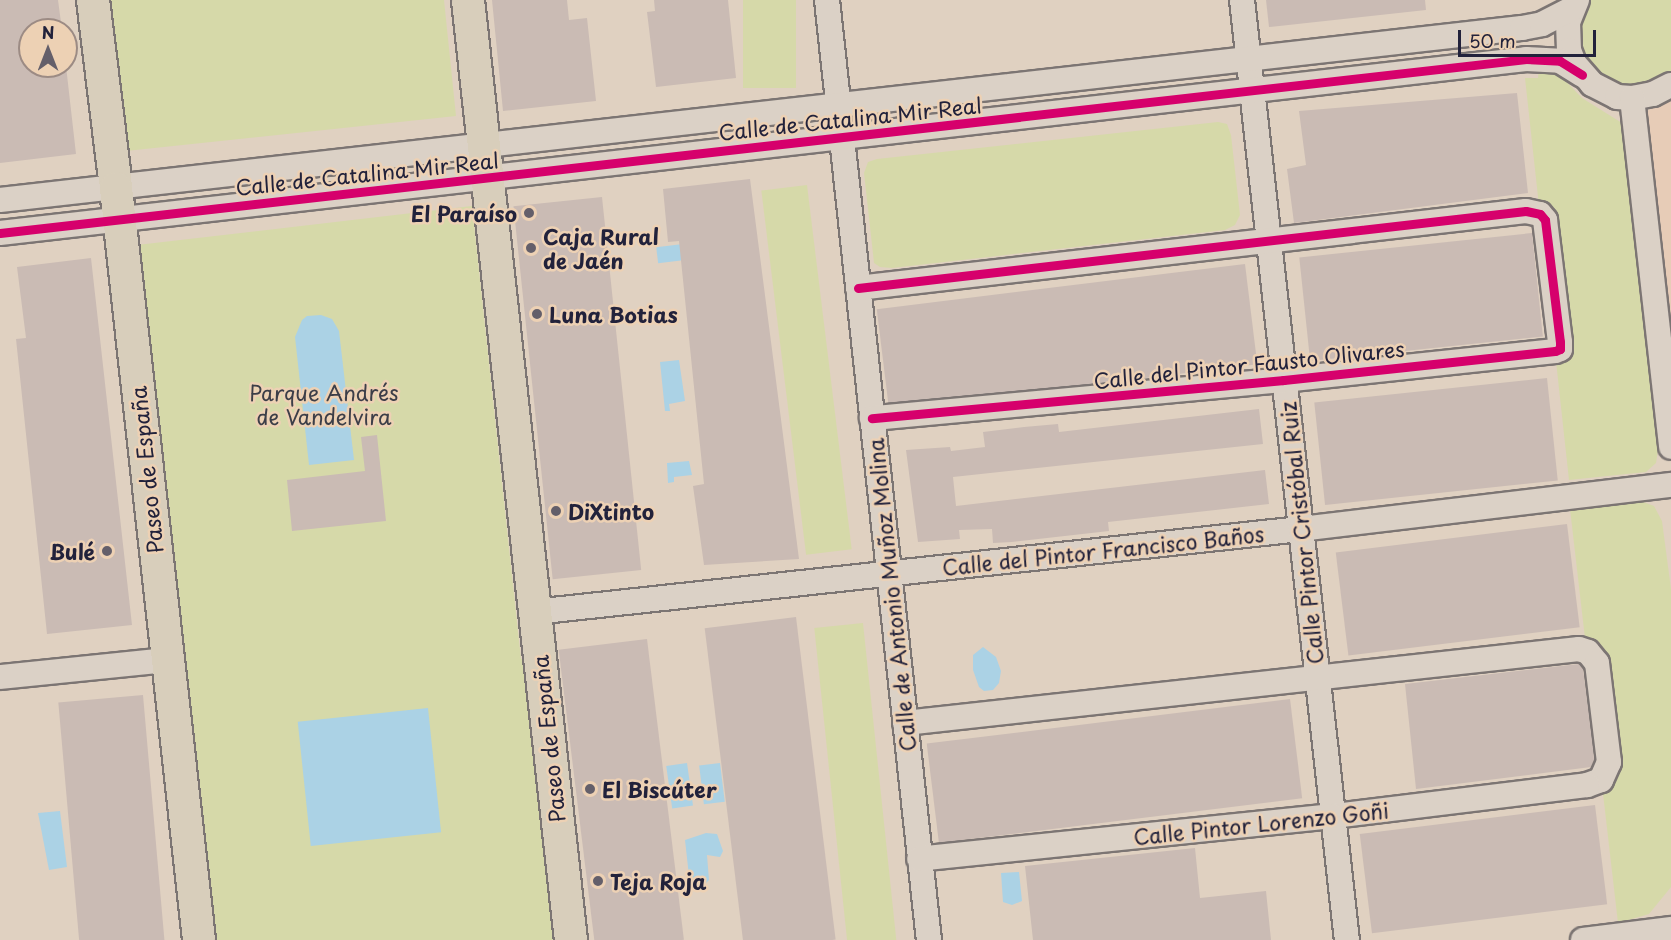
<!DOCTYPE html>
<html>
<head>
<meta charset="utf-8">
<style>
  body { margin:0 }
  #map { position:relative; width:1671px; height:940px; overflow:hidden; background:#e0d1c1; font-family:"Playpen Sans",sans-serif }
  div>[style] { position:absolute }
  .built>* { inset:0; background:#e7ccb7 }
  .green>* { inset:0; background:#d6d9a9; transform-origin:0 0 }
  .water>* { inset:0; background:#abd2e5; transform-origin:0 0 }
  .building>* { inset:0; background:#cabbb4; transform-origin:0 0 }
  .roads { filter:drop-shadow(2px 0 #7c7573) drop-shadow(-2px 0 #7c7573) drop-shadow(0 2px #7c7573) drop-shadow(0 -2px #7c7573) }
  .minor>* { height:24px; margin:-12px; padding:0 12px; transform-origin:12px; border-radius:12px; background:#dbd1c6 }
  .major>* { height:32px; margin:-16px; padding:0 16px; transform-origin:16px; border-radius:16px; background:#d8cebb }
  .cycleway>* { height:9px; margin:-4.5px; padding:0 4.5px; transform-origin:4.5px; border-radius:4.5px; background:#d6006c }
  .dots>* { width:16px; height:16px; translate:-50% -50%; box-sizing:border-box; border:3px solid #edd1b4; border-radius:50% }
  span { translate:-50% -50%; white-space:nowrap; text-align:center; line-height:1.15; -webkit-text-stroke:5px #edd1b4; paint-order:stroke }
  .street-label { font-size:21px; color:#22223b }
  .poi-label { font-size:21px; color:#22223b; font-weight:700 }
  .right { translate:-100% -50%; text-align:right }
  .left { translate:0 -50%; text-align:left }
  .park-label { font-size:21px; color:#3c3e48 }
  .north { position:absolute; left:18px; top:18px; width:60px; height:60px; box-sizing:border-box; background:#edd1b4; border:2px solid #9c8b84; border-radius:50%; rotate:0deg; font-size:16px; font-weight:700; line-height:24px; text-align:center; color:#22223b }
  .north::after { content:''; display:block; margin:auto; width:21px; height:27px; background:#645f6a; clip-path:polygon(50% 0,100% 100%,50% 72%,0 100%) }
  .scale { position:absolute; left:1458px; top:30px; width:138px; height:27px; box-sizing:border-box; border:3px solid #22223b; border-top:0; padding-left:8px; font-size:18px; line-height:21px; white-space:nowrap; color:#22223b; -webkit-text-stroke:4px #edd1b4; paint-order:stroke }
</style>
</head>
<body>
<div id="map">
  <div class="built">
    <i style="clip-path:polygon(1671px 98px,1671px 380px,1640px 115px)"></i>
  </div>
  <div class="green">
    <i style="clip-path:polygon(110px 0,444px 0,456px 116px,126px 151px)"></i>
    <i style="left:743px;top:0;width:53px;height:88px"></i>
    <i style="clip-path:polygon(1591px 0,1671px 0,1671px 72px,1644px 87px,1620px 87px,1601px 79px,1581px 53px,1578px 32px,1583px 12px)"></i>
    <i style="clip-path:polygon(1539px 67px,1560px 75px,1582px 98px,1622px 123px,1659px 444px,1656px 463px,1646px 472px,1569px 480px,1525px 78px,1538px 78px)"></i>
    <i style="clip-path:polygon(1218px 122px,1227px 124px,1231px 135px,1240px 215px,1235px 225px,1225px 230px,892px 268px,880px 267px,874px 263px,864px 173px,868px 162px,877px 159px)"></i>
    <i style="left:807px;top:185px;width:367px;height:46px;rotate:83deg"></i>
    <i style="clip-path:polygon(472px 206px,521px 659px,527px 659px,558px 940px,211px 940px,137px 245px)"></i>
    <i style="clip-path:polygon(1638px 500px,1654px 506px,1662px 521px,1671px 589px,1671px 887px,1649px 914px,1618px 923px,1570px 509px)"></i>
    <i style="left:863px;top:623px;width:319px;height:49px;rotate:84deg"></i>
  </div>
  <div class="water">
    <i style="left:683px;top:244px;width:16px;height:27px;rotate:83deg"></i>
    <i style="clip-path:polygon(321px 315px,332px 319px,339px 331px,354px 460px,309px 465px,295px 337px,302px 320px,307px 316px)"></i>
    <i style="clip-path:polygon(679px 360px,685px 401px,669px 404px,670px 411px,665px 411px,660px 362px)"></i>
    <i style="clip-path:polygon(689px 461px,692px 475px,674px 477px,674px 482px,668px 483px,667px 463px)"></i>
    <i style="clip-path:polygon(983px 647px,996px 657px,1001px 671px,999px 683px,993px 690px,984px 691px,979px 687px,973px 670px,973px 655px)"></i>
    <i style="left:428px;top:708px;width:125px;height:131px;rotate:84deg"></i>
    <i style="left:687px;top:763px;width:43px;height:21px;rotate:82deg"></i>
    <i style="left:720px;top:763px;width:39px;height:21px;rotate:83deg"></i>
    <i style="clip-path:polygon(60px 811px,67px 867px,49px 870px,38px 813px)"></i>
    <i style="clip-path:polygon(706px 833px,717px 834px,723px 851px,720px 857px,707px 855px,709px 880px,704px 885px,695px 886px,689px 876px,685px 840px)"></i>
    <i style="clip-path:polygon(1019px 872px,1022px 901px,1012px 905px,1003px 902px,1001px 873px)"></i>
  </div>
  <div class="building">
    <i style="clip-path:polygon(0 0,58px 0,62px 30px,30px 30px,30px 66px,66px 66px,76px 154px,0 163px)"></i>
    <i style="clip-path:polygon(492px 0,567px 0,569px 20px,587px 18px,596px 101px,503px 111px)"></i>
    <i style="clip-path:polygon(654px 0,728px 0,736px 78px,656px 87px,647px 12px,655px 11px)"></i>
    <i style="clip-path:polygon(1266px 0,1425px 0,1426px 10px,1269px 27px)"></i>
    <i style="clip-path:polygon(1517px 93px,1528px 193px,1294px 223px,1287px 169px,1306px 165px,1299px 111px)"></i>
    <i style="clip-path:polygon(750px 179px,799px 559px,704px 565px,693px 486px,704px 484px,679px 241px,668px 242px,663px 189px)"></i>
    <i style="left:602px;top:197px;width:375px;height:89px;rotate:84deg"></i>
    <i style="left:1532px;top:233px;width:104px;height:234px;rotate:84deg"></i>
    <i style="clip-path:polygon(91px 258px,132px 625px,47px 634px,16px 339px,26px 338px,17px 267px)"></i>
    <i style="left:1245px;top:264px;width:101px;height:371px;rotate:83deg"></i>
    <i style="left:1547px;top:378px;width:103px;height:234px;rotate:84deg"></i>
    <i style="clip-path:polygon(1259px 409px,1263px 444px,953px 477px,956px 506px,1265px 470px,1269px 504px,1108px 522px,1109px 531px,1012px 542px,993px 543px,992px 529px,959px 530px,960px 539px,918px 542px,906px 450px,950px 447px,951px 451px,985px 447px,983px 432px,1024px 427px,1058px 424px,1059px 432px)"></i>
    <i style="clip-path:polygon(377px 435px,386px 521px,292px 531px,287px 480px,365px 471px,361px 437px)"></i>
    <i style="left:1567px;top:524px;width:104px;height:233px;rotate:83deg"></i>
    <i style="left:796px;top:617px;width:325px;height:92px;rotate:83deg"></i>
    <i style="left:647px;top:639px;width:303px;height:89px;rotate:83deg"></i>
    <i style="clip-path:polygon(1579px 664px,1583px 669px,1592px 736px,1594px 760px,1591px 767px,1416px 789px,1405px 684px)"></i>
    <i style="left:143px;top:695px;width:246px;height:85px;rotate:85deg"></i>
    <i style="left:1290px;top:699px;width:100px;height:366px;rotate:83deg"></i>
    <i style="left:1595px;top:805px;width:100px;height:237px;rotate:83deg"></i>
    <i style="clip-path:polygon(1195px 848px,1200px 898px,1266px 891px,1271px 940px,1033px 940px,1025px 866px)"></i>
  </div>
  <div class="roads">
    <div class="minor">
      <i style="left:827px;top:0;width:946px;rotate:83.81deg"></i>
      <i style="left:1242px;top:0;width:946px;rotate:83.63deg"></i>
      <i style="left:1577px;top:0;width:24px;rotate:112deg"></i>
      <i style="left:1568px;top:22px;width:28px;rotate:88deg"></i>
      <i style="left:1569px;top:50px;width:14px;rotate:69deg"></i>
      <i style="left:1574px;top:63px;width:28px;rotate:49deg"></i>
      <i style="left:1592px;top:84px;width:28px;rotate:27deg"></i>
      <i style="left:1617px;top:97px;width:15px;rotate:4deg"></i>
      <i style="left:1632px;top:98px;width:21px;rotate:-11deg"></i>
      <i style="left:1653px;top:94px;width:20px;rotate:-27deg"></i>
      <i style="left:1632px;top:98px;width:351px;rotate:83.6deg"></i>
      <i style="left:0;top:200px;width:1532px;rotate:-6.45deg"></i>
      <i style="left:1522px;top:28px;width:20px;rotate:-11deg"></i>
      <i style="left:1542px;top:24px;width:34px;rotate:-27deg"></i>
      <i style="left:0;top:233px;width:1536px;rotate:-6.5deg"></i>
      <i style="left:1526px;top:59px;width:34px;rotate:3deg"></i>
      <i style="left:1560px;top:61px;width:26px;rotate:32deg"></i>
      <i style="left:858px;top:288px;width:672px;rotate:-6.58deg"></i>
      <i style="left:1526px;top:211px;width:14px;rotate:12deg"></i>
      <i style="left:1540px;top:214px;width:8px;rotate:50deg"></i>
      <i style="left:1545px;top:220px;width:123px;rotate:83deg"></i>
      <i style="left:1560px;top:342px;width:7px;rotate:90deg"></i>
      <i style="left:1560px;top:349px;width:5px;rotate:158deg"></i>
      <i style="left:1555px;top:351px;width:273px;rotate:173.9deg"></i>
      <i style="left:1284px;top:380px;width:414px;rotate:174.7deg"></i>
      <i style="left:534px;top:612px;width:771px;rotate:-6.18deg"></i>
      <i style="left:1301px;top:529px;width:373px;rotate:-6.8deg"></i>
      <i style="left:0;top:677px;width:168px;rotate:-5.8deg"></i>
      <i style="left:905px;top:723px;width:678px;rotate:-6.27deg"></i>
      <i style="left:1579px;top:649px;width:9px;rotate:18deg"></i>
      <i style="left:1588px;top:652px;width:14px;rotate:51deg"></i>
      <i style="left:1597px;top:663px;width:100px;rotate:83.1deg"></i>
      <i style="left:1609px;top:762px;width:20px;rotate:114deg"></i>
      <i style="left:1601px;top:780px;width:15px;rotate:160deg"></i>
      <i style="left:1587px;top:785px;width:256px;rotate:173deg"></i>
      <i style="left:1333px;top:816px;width:416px;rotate:174.1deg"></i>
      <i style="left:1583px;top:940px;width:89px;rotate:-7.1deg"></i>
    </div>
    <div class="major">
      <i style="left:93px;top:0;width:189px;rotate:83deg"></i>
      <i style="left:116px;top:188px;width:757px;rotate:83.7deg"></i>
      <i style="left:468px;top:0;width:946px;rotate:83.75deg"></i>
    </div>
  </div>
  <div class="cycleway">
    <i style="left:0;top:233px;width:1536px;rotate:-6.5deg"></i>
    <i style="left:1526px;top:59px;width:34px;rotate:3deg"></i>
    <i style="left:1560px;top:61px;width:26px;rotate:32deg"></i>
    <i style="left:858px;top:288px;width:672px;rotate:-6.58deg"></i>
    <i style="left:1526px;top:211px;width:14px;rotate:12deg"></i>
    <i style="left:1540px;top:214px;width:8px;rotate:50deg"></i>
    <i style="left:1545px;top:220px;width:123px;rotate:83deg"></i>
    <i style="left:1560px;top:342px;width:7px;rotate:90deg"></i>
    <i style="left:1560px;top:349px;width:5px;rotate:158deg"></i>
    <i style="left:1555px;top:351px;width:273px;rotate:173.9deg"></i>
    <i style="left:1284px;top:380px;width:414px;rotate:174.7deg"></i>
  </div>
  <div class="dots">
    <i style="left:529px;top:213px;background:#645f6a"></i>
    <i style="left:531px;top:248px;background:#645f6a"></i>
    <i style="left:537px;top:314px;background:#645f6a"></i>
    <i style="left:556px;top:511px;background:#645f6a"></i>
    <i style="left:107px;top:551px;background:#645f6a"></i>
    <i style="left:590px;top:789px;background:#645f6a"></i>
    <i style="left:598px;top:881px;background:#645f6a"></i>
  </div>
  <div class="street-label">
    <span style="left:850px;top:118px;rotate:-6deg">Calle de Catalina Mir Real</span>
    <span style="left:367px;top:173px;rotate:-6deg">Calle de Catalina Mir Real</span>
    <span style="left:1249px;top:364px;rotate:-6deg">Calle del Pintor Fausto Olivares</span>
    <span style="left:146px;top:470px;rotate:-96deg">Paseo de España</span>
    <span style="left:1301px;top:533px;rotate:-96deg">Calle Pintor Cristóbal Ruiz</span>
    <span style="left:1103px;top:550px;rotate:-6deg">Calle del Pintor Francisco Baños</span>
    <span style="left:891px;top:595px;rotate:-96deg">Calle de Antonio Muñoz Molina</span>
    <span style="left:548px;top:739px;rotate:-96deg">Paseo de España</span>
    <span style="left:1261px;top:823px;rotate:-6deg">Calle Pintor Lorenzo Goñi</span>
  </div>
  <div class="poi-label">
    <span class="right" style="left:517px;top:213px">El Paraíso</span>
    <span class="left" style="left:543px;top:248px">Caja Rural<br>de Jaén</span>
    <span class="left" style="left:549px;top:314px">Luna Botias</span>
    <span class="left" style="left:568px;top:511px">DiXtinto</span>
    <span class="right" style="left:95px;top:551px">Bulé</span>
    <span class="left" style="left:602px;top:789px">El Biscúter</span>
    <span class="left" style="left:610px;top:881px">Teja Roja</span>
  </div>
  <div class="park-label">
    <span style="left:324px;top:404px">Parque Andrés<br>de Vandelvira</span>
  </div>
  <div class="north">N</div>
  <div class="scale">50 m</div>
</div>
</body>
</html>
